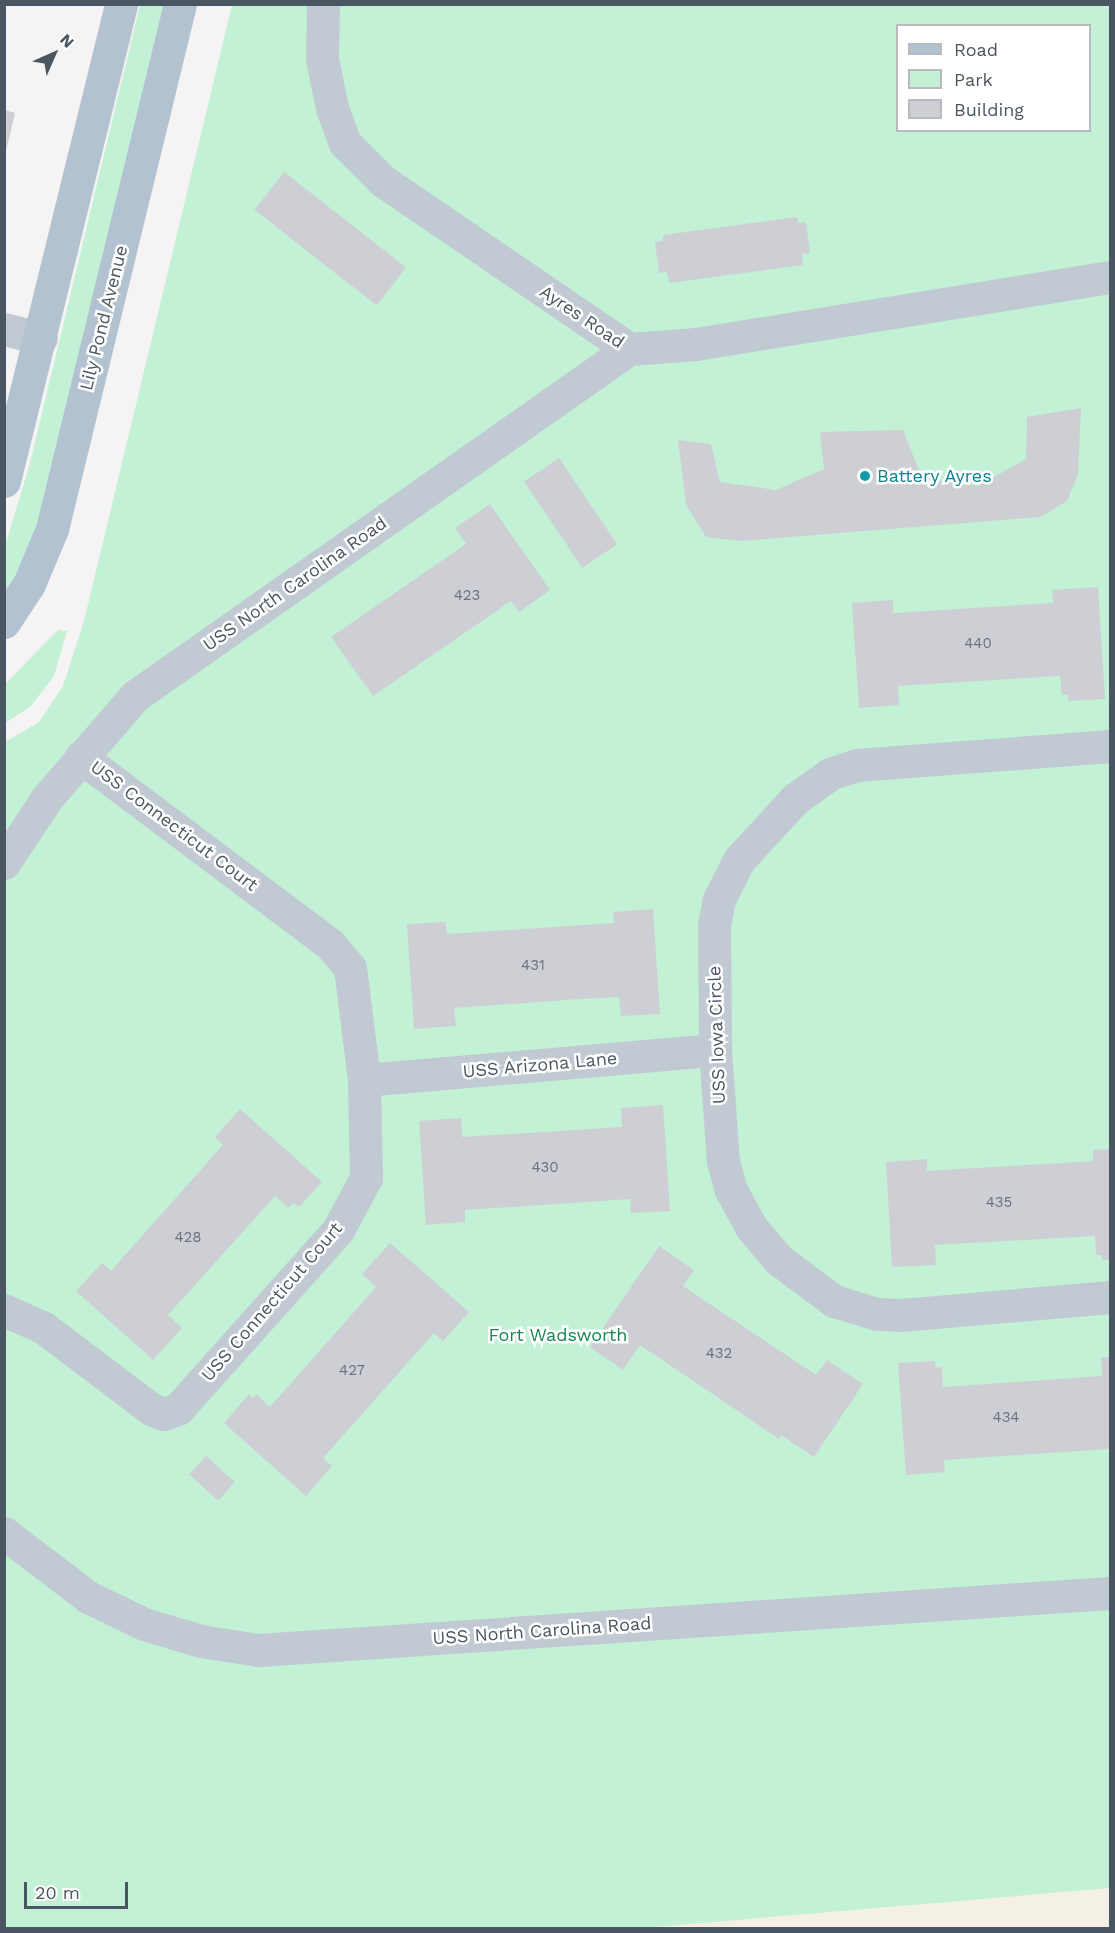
<!DOCTYPE html>
<html>
<head>
<meta charset="utf-8">
<style>
  body { margin:0 }
  #map { position:relative; width:1115px; height:1933px; overflow:hidden; background:#f5f3f3; font-family:"Work Sans",sans-serif }
  div>[style] { position:absolute }
  .green>* { inset:0; background:#c3f1d5 }
  .sand>* { inset:0; background:#f5f0e5 }
  .building>* { inset:0; background:#cdcfd5; transform-origin:0 0 }
  .minor>* { height:33px; margin:-16.5px; padding:0 16.5px; transform-origin:16.5px; border-radius:16.5px; background:#c1cad2 }
  .major>* { height:33px; margin:-16.5px; padding:0 16.5px; transform-origin:16.5px; border-radius:16.5px; background:#b3c2d1 }
  .dots>* { width:16px; height:16px; translate:-50% -50%; box-sizing:border-box; border:3px solid #fff; border-radius:50% }
  span { translate:-50% -50%; white-space:nowrap; text-align:center; line-height:1.15; -webkit-text-stroke:5px #fff; paint-order:stroke }
  .number-label { font-size:15px; color:#6b747e }
  .number-label span { -webkit-text-stroke-width:0 }
  .street-label { font-size:18px; color:#4a5661 }
  .culture-label { font-size:18px; color:#0d838f }
  .left { translate:0 -50%; text-align:left }
  .park-label { font-size:18px; color:#17864f }
  .frame { position:absolute; inset:0; border:6px solid #4a5661; pointer-events:none }
  .legend { position:absolute; left:896px; top:24px; width:195px; height:108px; box-sizing:border-box; background:#fff; border:2px solid #b7bbc0; margin:0; padding:8px 10px; list-style:none; font-size:18px; color:#4a5661 }
  .legend li { display:flex; align-items:center; gap:12px; height:30px }
  .legend b { width:30px; border:2px solid #b7bbc0 }
  .north { position:absolute; left:24px; top:24px; width:60px; height:60px; -webkit-text-stroke:4px #fff; paint-order:stroke; rotate:45deg; font-size:16px; font-weight:700; line-height:24px; text-align:center; color:#4a5661 }
  .north::after { content:''; display:block; margin:auto; width:21px; height:27px; background:#4a5661; clip-path:polygon(50% 0,100% 100%,50% 72%,0 100%) }
  .scale { position:absolute; left:24px; top:1882px; width:104px; height:27px; box-sizing:border-box; border:3px solid #4a5661; border-top:0; padding-left:8px; font-size:18px; line-height:21px; white-space:nowrap; color:#4a5661; -webkit-text-stroke:4px #fff; paint-order:stroke }
</style>
</head>
<body>
<div id="map">
  <div class="green">
    <i style="clip-path:polygon(140px 5px,166px 5px,49px 489px,22px 565px,5px 592px,5px 546px,30px 463px)"></i>
    <i style="clip-path:polygon(evenodd,232px 5px,1110px 5px,1110px 1928px,5px 1928px,5px 742px,39px 722px,63px 686px,84px 621px,232px 5px,898px 26px,1090px 26px,1090px 130px,898px 130px,898px 26px)"></i>
    <i style="clip-path:polygon(58px 630px,67px 631px,54px 676px,30px 707px,5px 723px,5px 684px)"></i>
  </div>
  <div class="sand">
    <i style="clip-path:polygon(1110px 1888px,1110px 1928px,643px 1928px)"></i>
  </div>
  <div class="building">
    <i style="clip-path:polygon(5px 110px,15px 113px,5px 155px)"></i>
    <i style="left:284px;top:172px;width:155px;height:48px;rotate:38deg"></i>
    <i style="clip-path:polygon(797px 217px,798px 223px,806px 222px,810px 253px,802px 254px,803px 265px,669px 283px,667px 272px,659px 273px,655px 242px,663px 241px,663px 235px)"></i>
    <i style="clip-path:polygon(1081px 408px,1078px 474px,1067px 501px,1041px 517px,741px 541px,706px 537px,686px 505px,678px 440px,711px 444px,720px 482px,776px 490px,824px 469px,820px 432px,903px 430px,922px 478px,978px 486px,1026px 459px,1027px 417px)"></i>
    <i style="left:559px;top:458px;width:104px;height:42px;rotate:56deg"></i>
    <i style="clip-path:polygon(490px 504px,550px 590px,519px 612px,511px 601px,373px 696px,331px 637px,466px 544px,455px 528px)"></i>
    <i style="clip-path:polygon(1098px 587px,1105px 699px,1068px 701px,1068px 695px,1062px 695px,1060px 676px,898px 686px,899px 705px,859px 708px,852px 603px,893px 600px,893px 613px,1053px 603px,1052px 590px)"></i>
    <i style="clip-path:polygon(653px 909px,660px 1014px,621px 1016px,619px 997px,580px 999px,454px 1008px,456px 1026px,414px 1029px,407px 924px,446px 922px,447px 934px,614px 923px,613px 912px)"></i>
    <i style="clip-path:polygon(663px 1105px,670px 1211px,631px 1213px,630px 1199px,465px 1210px,465px 1222px,426px 1225px,419px 1121px,461px 1118px,462px 1137px,622px 1127px,621px 1108px)"></i>
    <i style="clip-path:polygon(240px 1109px,322px 1182px,299px 1207px,293px 1203px,288px 1208px,275px 1196px,168px 1315px,182px 1328px,153px 1360px,76px 1291px,102px 1263px,111px 1271px,134px 1245px,223px 1145px,215px 1137px)"></i>
    <i style="clip-path:polygon(1110px 1149px,1110px 1260px,1102px 1260px,1102px 1255px,1096px 1255px,1095px 1236px,935px 1245px,936px 1265px,892px 1267px,886px 1162px,927px 1159px,927px 1171px,1093px 1161px,1093px 1150px)"></i>
    <i style="clip-path:polygon(390px 1243px,469px 1312px,443px 1341px,434px 1333px,323px 1458px,332px 1466px,306px 1496px,224px 1423px,249px 1394px,253px 1398px,256px 1394px,270px 1407px,376px 1287px,362px 1274px)"></i>
    <i style="clip-path:polygon(659px 1246px,694px 1270px,683px 1286px,816px 1375px,827px 1360px,863px 1384px,814px 1457px,781px 1435px,779px 1439px,640px 1345px,623px 1370px,590px 1347px)"></i>
    <i style="clip-path:polygon(1101px 1357px,1110px 1357px,1110px 1449px,944px 1460px,945px 1472px,906px 1475px,898px 1363px,935px 1361px,936px 1368px,942px 1367px,943px 1387px,1102px 1376px)"></i>
    <i style="left:206px;top:1456px;width:39px;height:25px;rotate:42deg"></i>
  </div>
  <div class="minor">
    <i style="left:323px;top:4px;width:55px;rotate:91deg"></i>
    <i style="left:322px;top:59px;width:50px;rotate:78.5deg"></i>
    <i style="left:332px;top:108px;width:37px;rotate:70deg"></i>
    <i style="left:345px;top:143px;width:54px;rotate:45deg"></i>
    <i style="left:383px;top:181px;width:298px;rotate:34.3deg"></i>
    <i style="left:629px;top:349px;width:67px;rotate:-4.3deg"></i>
    <i style="left:696px;top:344px;width:419px;rotate:-9.2deg"></i>
    <i style="left:4px;top:329px;width:38px;rotate:14deg"></i>
    <i style="left:1110px;top:746px;width:254px;rotate:175.7deg"></i>
    <i style="left:857px;top:765px;width:28px;rotate:162deg"></i>
    <i style="left:830px;top:774px;width:43px;rotate:144.5deg"></i>
    <i style="left:795px;top:799px;width:83px;rotate:132.6deg"></i>
    <i style="left:739px;top:860px;width:44px;rotate:117.1deg"></i>
    <i style="left:719px;top:899px;width:25px;rotate:101deg"></i>
    <i style="left:714px;top:924px;width:126px;rotate:89.5deg"></i>
    <i style="left:715px;top:1050px;width:111px;rotate:85.9deg"></i>
    <i style="left:723px;top:1161px;width:30px;rotate:75deg"></i>
    <i style="left:731px;top:1190px;width:42px;rotate:61.6deg"></i>
    <i style="left:751px;top:1227px;width:43px;rotate:49.7deg"></i>
    <i style="left:779px;top:1260px;width:69px;rotate:36.7deg"></i>
    <i style="left:834px;top:1301px;width:45px;rotate:16.8deg"></i>
    <i style="left:877px;top:1314px;width:24px;rotate:2deg"></i>
    <i style="left:901px;top:1315px;width:210px;rotate:-4.9deg"></i>
    <i style="left:4px;top:863px;width:78px;rotate:-56.5deg"></i>
    <i style="left:47px;top:798px;width:135px;rotate:-49.2deg"></i>
    <i style="left:135px;top:696px;width:604px;rotate:-35.09deg"></i>
    <i style="left:364px;top:1080px;width:352px;rotate:-4.9deg"></i>
    <i style="left:4px;top:1310px;width:44px;rotate:24.2deg"></i>
    <i style="left:44px;top:1328px;width:134px;rotate:37.1deg"></i>
    <i style="left:151px;top:1409px;width:14px;rotate:21deg"></i>
    <i style="left:164px;top:1414px;width:15px;rotate:-20deg"></i>
    <i style="left:178px;top:1409px;width:240px;rotate:-48.2deg"></i>
    <i style="left:338px;top:1230px;width:59px;rotate:-61.7deg"></i>
    <i style="left:366px;top:1178px;width:98px;rotate:-91.2deg"></i>
    <i style="left:364px;top:1080px;width:113px;rotate:-97.1deg"></i>
    <i style="left:350px;top:968px;width:30px;rotate:-130deg"></i>
    <i style="left:331px;top:945px;width:313px;rotate:-143.1deg"></i>
    <i style="left:4px;top:1533px;width:106px;rotate:37.3deg"></i>
    <i style="left:88px;top:1597px;width:62px;rotate:25.7deg"></i>
    <i style="left:144px;top:1624px;width:59px;rotate:16.6deg"></i>
    <i style="left:201px;top:1641px;width:58px;rotate:9deg"></i>
    <i style="left:258px;top:1650px;width:854px;rotate:-3.83deg"></i>
  </div>
  <div class="major">
    <i style="left:4px;top:481px;width:491px;rotate:-76.2deg"></i>
    <i style="left:4px;top:622px;width:45px;rotate:-56.7deg"></i>
    <i style="left:29px;top:584px;width:60px;rotate:-67.3deg"></i>
    <i style="left:52px;top:529px;width:540px;rotate:-76.3deg"></i>
  </div>
  <div class="dots">
    <i style="left:865px;top:476px;background:#0f9aa8"></i>
  </div>
  <div class="number-label">
    <span style="left:467px;top:596px">423</span>
    <span style="left:978px;top:644px">440</span>
    <span style="left:533px;top:966px">431</span>
    <span style="left:545px;top:1168px">430</span>
    <span style="left:999px;top:1203px">435</span>
    <span style="left:188px;top:1238px">428</span>
    <span style="left:719px;top:1354px">432</span>
    <span style="left:352px;top:1371px">427</span>
    <span style="left:1006px;top:1418px">434</span>
  </div>
  <div class="street-label">
    <span style="left:582px;top:317px;rotate:34deg">Ayres Road</span>
    <span style="left:104px;top:318px;rotate:-76deg">Lily Pond Avenue</span>
    <span style="left:295px;top:584px;rotate:-35deg">USS North Carolina Road</span>
    <span style="left:174px;top:826px;rotate:37deg">USS Connecticut Court</span>
    <span style="left:717px;top:1035px;rotate:-92deg">USS Iowa Circle</span>
    <span style="left:540px;top:1065px;rotate:-5deg">USS Arizona Lane</span>
    <span style="left:272px;top:1302px;rotate:-49deg">USS Connecticut Court</span>
    <span style="left:542px;top:1631px;rotate:-4deg">USS North Carolina Road</span>
  </div>
  <div class="culture-label">
    <span class="left" style="left:877px;top:476px">Battery Ayres</span>
  </div>
  <div class="park-label">
    <span style="left:558px;top:1335px">Fort Wadsworth</span>
  </div>
  <div class="frame"></div>
  <ul class="legend">
  <li><b style="height:8px;background:#b3c2d1"></b>Road</li>
  <li><b style="height:16px;background:#c3f1d5"></b>Park</li>
  <li><b style="height:16px;background:#cdcfd5"></b>Building</li>
  </ul>
  <div class="north">N</div>
  <div class="scale">20 m</div>
</div>
</body>
</html>
